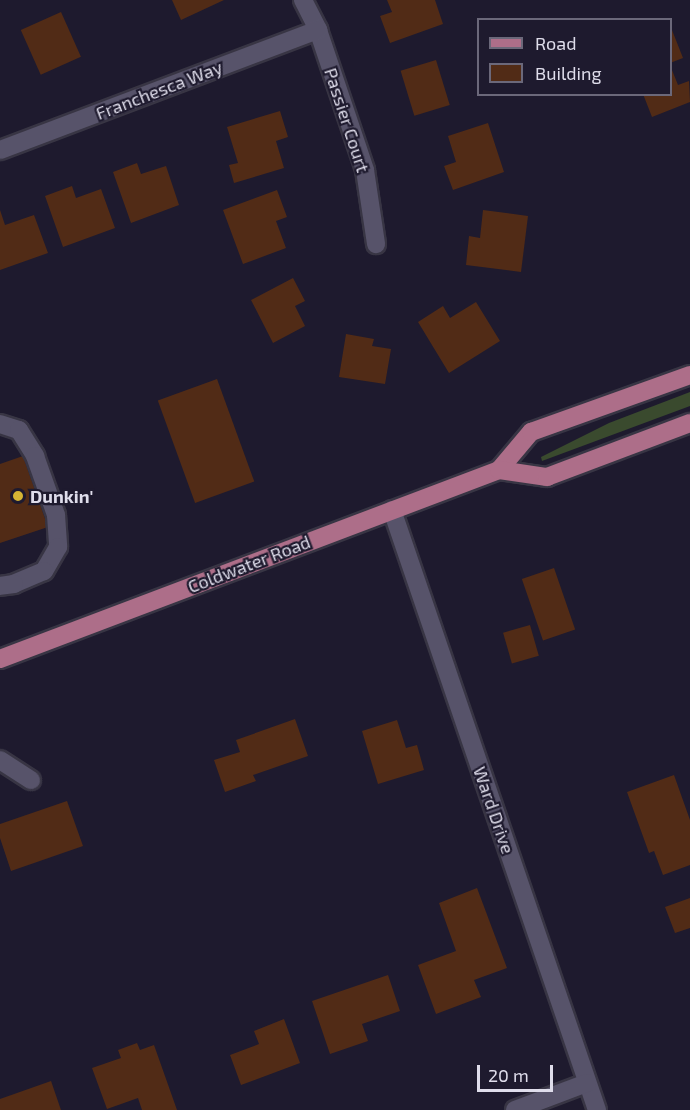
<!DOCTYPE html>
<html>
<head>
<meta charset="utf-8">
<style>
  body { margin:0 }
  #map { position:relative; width:690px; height:1110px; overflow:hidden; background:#1e1a2e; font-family:"Exo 2",sans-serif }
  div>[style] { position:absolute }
  .green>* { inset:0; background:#3a4a2e }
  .building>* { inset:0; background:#512b16; transform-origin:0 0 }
  .roads { filter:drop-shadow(2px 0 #383544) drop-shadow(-2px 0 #383544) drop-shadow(0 2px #383544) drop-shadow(0 -2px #383544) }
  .minor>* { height:18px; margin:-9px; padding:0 9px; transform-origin:9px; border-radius:9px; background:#57536a }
  .major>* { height:18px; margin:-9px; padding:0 9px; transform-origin:9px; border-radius:9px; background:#ad6e89 }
  .dots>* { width:16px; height:16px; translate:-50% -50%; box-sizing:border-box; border:3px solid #1e1a2e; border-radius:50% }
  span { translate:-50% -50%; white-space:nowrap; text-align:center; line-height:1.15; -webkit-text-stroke:4.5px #1e1a2e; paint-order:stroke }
  .street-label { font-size:18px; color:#dfddeb }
  .poi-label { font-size:18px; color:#dfddeb; font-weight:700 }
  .left { translate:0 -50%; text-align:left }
  .legend { position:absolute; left:477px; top:18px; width:195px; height:78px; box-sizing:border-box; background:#1e1a2e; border:2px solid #6b687a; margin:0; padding:8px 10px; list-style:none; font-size:18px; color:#dfddeb }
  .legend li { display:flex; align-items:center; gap:12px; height:30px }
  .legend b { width:30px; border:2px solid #6b687a }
  .scale { position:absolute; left:477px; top:1065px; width:76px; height:27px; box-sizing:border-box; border:3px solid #dfddeb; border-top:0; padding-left:8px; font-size:18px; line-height:21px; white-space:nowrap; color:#dfddeb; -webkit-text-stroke:4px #1e1a2e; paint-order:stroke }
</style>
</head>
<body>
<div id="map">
  <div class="green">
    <i style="clip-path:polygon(690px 392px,690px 406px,542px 461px,541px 457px,609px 423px)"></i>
  </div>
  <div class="building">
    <i style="clip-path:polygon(172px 0,224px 0,181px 20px)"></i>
    <i style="clip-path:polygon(387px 0,435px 0,443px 24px,390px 43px,380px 16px,392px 12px)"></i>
    <i style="left:61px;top:12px;width:49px;height:44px;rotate:66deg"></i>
    <i style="clip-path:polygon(670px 25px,683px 58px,670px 63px)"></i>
    <i style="left:436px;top:60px;width:47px;height:37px;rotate:73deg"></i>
    <i style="clip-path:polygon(670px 65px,678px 85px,689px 81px,690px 102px,652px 117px,643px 94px,670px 94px)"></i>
    <i style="clip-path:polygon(280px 111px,288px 137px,276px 141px,284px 168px,234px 183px,229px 165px,238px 163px,227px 127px)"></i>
    <i style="clip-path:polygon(488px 123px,504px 172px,453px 190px,444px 166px,456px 162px,448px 136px)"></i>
    <i style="clip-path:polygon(137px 163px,141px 174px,166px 166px,179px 205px,131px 223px,113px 172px)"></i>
    <i style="clip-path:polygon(72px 186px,76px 198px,101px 189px,115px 228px,63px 247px,45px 196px)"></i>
    <i style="clip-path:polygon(277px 190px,287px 217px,276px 221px,286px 248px,243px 264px,223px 210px)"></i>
    <i style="clip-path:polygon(0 210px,5px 225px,34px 215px,48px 253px,0 270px)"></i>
    <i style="clip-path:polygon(483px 210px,528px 216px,521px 272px,466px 265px,469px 236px,480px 238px)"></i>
    <i style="clip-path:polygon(293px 278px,305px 301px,295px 306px,305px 326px,273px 343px,251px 300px)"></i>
    <i style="clip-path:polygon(476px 302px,500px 341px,449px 373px,418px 322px,443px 306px,450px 318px)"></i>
    <i style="clip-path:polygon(346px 334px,374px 339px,372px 346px,391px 349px,385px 384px,339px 377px)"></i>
    <i style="left:217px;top:379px;width:109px;height:63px;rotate:70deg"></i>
    <i style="clip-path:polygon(23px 456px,48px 527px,0 543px,0 464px)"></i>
    <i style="left:554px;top:568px;width:65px;height:34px;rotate:71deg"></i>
    <i style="left:530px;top:625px;width:32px;height:28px;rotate:74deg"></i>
    <i style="clip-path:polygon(295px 719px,308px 756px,253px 775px,256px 781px,225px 792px,214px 760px,240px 752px,236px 740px)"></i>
    <i style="clip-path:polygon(397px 720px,406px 748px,417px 745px,424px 770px,378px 784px,362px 731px)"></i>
    <i style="clip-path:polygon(674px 775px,690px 820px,690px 865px,663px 875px,654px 851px,649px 853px,627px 792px)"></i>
    <i style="clip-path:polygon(67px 801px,83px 846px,11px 871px,0 838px,0 824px)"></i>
    <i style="clip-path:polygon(477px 888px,507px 968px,474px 980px,481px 997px,436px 1014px,418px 965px,456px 951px,439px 903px)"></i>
    <i style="clip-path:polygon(690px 898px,690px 928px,675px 933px,665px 907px)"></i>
    <i style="clip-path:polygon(388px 975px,400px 1011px,362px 1024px,368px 1041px,330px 1054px,312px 1001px)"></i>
    <i style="clip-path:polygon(284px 1019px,300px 1063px,241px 1085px,230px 1055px,259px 1044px,254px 1031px)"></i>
    <i style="clip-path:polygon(137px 1043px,140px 1050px,154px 1045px,177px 1110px,142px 1110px,138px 1098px,107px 1109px,92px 1068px,121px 1058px,118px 1050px)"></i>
    <i style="clip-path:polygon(51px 1081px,61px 1110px,0 1110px,0 1099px)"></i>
  </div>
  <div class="roads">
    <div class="minor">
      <i style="left:303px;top:0;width:34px;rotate:63deg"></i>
      <i style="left:318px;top:30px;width:148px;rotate:71.4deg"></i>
      <i style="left:365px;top:170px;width:75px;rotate:81.5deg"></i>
      <i style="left:0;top:150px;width:340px;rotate:-20.7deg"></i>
      <i style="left:0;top:424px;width:20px;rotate:18deg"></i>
      <i style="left:19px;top:430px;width:31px;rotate:58deg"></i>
      <i style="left:35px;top:456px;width:63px;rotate:70.4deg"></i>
      <i style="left:56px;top:515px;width:32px;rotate:86deg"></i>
      <i style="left:58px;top:547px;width:28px;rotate:120deg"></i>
      <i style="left:44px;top:571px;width:33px;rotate:157deg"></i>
      <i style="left:14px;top:584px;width:14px;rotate:172deg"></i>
      <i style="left:392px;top:510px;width:634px;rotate:71.14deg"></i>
      <i style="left:0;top:760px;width:37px;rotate:33deg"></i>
      <i style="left:515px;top:1110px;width:77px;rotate:-20.6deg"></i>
    </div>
    <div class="major">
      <i style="left:499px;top:470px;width:50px;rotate:-49.9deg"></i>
      <i style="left:531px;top:432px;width:169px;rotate:-19.7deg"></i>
      <i style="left:0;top:659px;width:534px;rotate:-20.74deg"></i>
      <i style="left:499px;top:470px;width:49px;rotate:8.3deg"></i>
      <i style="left:547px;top:477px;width:153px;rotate:-20.7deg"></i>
    </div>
  </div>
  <div class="dots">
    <i style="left:18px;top:496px;background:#d6b534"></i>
  </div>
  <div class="street-label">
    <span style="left:159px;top:90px;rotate:-21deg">Franchesca Way</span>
    <span style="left:347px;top:120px;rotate:72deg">Passier Court</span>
    <span style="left:249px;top:564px;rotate:-21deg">Coldwater Road</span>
    <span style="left:494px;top:810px;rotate:71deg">Ward Drive</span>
  </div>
  <div class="poi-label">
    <span class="left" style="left:30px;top:496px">Dunkin'</span>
  </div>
  <ul class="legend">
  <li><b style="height:8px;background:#ad6e89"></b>Road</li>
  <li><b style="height:16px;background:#512b16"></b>Building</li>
  </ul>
  <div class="scale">20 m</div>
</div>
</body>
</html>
